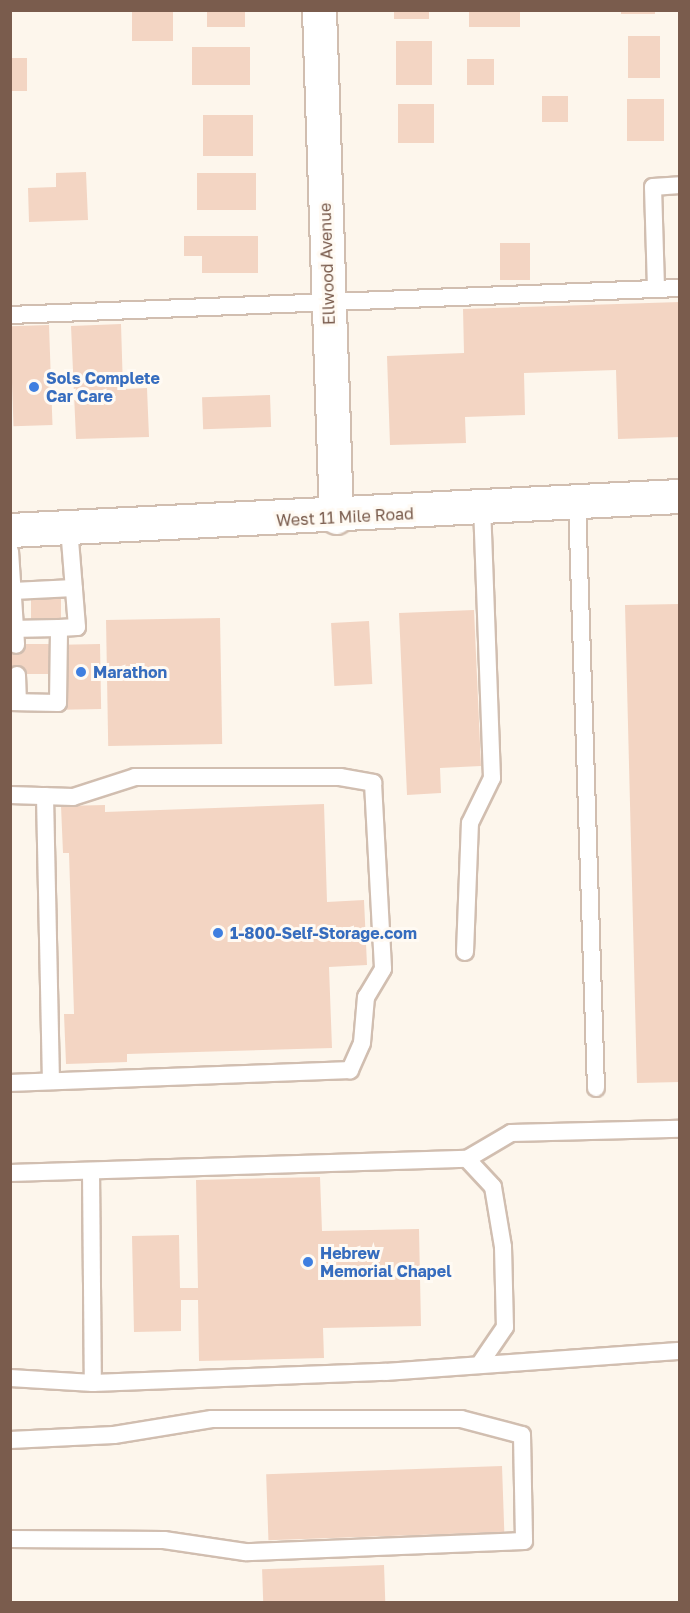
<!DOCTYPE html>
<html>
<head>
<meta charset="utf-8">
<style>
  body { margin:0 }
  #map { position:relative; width:690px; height:1613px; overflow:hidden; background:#fdf6ec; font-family:"Golos Text",sans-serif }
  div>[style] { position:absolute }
  .building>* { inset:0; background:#f3d5c3; transform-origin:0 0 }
  .roads { filter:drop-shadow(2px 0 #d1beb0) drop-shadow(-2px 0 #d1beb0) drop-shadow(0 2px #d1beb0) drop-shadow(0 -2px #d1beb0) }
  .service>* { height:16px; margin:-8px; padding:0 8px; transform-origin:8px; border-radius:8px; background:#fff }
  .minor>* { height:33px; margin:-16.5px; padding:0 16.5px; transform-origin:16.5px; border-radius:16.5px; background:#fff }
  .secondary>* { height:33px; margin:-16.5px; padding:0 16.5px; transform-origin:16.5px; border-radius:16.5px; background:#fff }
  .dots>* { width:16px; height:16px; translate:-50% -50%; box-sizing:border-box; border:3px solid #fffaf3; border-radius:50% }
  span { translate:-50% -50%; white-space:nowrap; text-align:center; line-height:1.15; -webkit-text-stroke:6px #fffaf3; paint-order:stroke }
  .street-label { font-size:16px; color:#7a5c4d }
  .shop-label { font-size:16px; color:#366cbe; font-weight:700 }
  .left { translate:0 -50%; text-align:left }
  .frame { position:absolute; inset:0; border:12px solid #7a5c4d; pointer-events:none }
</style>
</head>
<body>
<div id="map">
  <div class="building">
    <i style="left:132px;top:10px;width:41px;height:31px"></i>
    <i style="left:207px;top:10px;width:38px;height:17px"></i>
    <i style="left:394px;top:10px;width:35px;height:9px"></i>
    <i style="left:469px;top:10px;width:51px;height:17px"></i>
    <i style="left:621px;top:10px;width:34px;height:4px"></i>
    <i style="left:628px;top:36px;width:32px;height:42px"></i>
    <i style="left:396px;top:41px;width:36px;height:44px"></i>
    <i style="left:192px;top:47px;width:58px;height:38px"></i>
    <i style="left:10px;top:58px;width:17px;height:33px"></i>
    <i style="left:467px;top:59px;width:27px;height:26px"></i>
    <i style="left:542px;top:96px;width:26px;height:26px"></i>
    <i style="left:627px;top:99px;width:37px;height:42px"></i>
    <i style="left:398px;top:104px;width:36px;height:39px"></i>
    <i style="left:203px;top:115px;width:50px;height:41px"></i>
    <i style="clip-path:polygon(86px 172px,88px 220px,29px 222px,28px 188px,56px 187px,56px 173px)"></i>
    <i style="left:197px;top:173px;width:59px;height:37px"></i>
    <i style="clip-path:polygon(184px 236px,258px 236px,258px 273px,202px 273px,202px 256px,184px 256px)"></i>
    <i style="left:500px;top:243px;width:30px;height:37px"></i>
    <i style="clip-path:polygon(680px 302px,680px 437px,618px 439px,616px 370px,524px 373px,525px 415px,465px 417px,466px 443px,390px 445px,387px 356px,464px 353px,463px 309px)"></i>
    <i style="clip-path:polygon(121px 324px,123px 389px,147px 388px,149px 437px,76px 439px,71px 326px)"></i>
    <i style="left:49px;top:325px;width:100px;height:39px;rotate:88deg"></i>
    <i style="left:270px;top:395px;width:32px;height:68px;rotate:88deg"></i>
    <i style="left:61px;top:596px;width:26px;height:30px;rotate:90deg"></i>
    <i style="clip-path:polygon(680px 604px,680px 1082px,637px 1083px,625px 605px)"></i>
    <i style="clip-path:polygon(474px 610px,481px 766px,440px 768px,441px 793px,407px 795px,399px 613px)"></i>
    <i style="left:220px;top:618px;width:126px;height:114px;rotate:89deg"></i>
    <i style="left:369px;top:621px;width:63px;height:38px;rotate:87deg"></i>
    <i style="left:52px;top:644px;width:30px;height:42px;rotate:90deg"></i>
    <i style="left:100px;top:644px;width:65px;height:38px;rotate:89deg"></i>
    <i style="clip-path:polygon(324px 804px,327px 902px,364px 900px,367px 965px,329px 967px,332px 1048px,127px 1054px,127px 1062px,66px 1064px,64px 1014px,74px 1014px,69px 853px,63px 853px,61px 806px,105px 805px,105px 812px)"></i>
    <i style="clip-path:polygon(320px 1177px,322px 1231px,419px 1229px,421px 1326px,323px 1328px,324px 1358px,199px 1361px,198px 1300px,181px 1300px,181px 1331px,134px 1332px,132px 1236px,179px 1235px,180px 1288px,198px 1288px,196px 1180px)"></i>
    <i style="left:502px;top:1466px;width:66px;height:236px;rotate:88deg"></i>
    <i style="left:384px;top:1565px;width:37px;height:122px;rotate:88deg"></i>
  </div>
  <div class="roads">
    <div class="service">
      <i style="left:656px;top:288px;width:101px;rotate:-91.7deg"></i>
      <i style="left:653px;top:187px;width:27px;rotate:-4deg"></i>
      <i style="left:10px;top:315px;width:671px;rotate:-2.31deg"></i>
      <i style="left:577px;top:501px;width:587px;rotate:88.15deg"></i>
      <i style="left:10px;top:551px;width:94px;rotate:86.3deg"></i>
      <i style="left:13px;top:591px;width:61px;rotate:-2.8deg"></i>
      <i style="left:10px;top:629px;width:49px;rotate:-1.2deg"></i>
      <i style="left:17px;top:675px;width:27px;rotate:88deg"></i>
      <i style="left:10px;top:702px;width:48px;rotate:1.2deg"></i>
      <i style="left:58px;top:703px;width:75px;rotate:-89.2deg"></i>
      <i style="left:59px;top:628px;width:18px;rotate:-3deg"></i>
      <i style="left:77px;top:627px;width:99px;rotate:-94.6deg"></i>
      <i style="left:10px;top:795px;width:63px;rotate:1.8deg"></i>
      <i style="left:73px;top:797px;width:65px;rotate:-17.9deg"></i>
      <i style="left:135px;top:777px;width:205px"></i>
      <i style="left:340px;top:777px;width:34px;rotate:10deg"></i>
      <i style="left:373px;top:783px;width:186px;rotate:86.9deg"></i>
      <i style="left:383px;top:969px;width:33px;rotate:121deg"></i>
      <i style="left:366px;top:997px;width:46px;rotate:95deg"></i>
      <i style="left:362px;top:1043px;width:30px;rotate:114deg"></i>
      <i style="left:350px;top:1070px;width:340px;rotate:177.8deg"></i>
      <i style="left:45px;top:796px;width:284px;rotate:88.8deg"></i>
      <i style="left:465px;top:952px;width:129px;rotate:-87.8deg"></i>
      <i style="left:470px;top:823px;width:50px;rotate:-63.9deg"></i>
      <i style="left:492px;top:778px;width:269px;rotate:-92.1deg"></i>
      <i style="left:467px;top:1159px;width:38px;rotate:47deg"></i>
      <i style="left:493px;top:1187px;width:61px;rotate:80.5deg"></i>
      <i style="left:503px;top:1247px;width:80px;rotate:88.6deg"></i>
      <i style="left:505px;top:1327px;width:42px;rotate:124.4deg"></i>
      <i style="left:91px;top:1171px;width:212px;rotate:89.5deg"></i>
      <i style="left:10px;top:1173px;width:457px;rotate:-1.8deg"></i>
      <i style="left:467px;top:1159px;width:51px;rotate:-30.6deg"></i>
      <i style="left:511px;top:1133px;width:169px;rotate:-1.4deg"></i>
      <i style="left:10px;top:1378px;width:83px;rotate:3.4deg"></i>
      <i style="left:93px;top:1383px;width:293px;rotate:-2.2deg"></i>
      <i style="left:386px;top:1372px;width:295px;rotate:-4.1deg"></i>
      <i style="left:10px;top:1440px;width:104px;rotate:-2.8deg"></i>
      <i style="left:114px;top:1435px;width:99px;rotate:-9.3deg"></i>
      <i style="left:212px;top:1419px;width:249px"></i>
      <i style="left:461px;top:1419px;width:63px;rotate:14.7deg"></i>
      <i style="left:522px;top:1435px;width:106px;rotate:88.9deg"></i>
      <i style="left:524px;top:1541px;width:279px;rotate:177.7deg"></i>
      <i style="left:245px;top:1552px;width:82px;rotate:-171.6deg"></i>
      <i style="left:164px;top:1540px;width:154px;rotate:-179.6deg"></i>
    </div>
    <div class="minor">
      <i style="left:319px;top:10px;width:507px;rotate:88.08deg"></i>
    </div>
    <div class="secondary">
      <i style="left:10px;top:530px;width:671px;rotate:-2.91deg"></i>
    </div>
  </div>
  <div class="dots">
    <i style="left:34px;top:387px;background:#3f7fe0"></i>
    <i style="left:81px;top:672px;background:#3f7fe0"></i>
    <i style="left:218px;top:933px;background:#3f7fe0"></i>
    <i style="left:308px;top:1262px;background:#3f7fe0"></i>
  </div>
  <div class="street-label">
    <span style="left:327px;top:264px;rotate:-92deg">Ellwood Avenue</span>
    <span style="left:345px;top:517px;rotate:-3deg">West 11 Mile Road</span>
  </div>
  <div class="shop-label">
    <span class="left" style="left:46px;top:387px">Sols Complete<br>Car Care</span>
    <span class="left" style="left:93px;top:672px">Marathon</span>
    <span class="left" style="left:230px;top:933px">1-800-Self-Storage.com</span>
    <span class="left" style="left:320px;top:1262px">Hebrew<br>Memorial Chapel</span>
  </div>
  <div class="frame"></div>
</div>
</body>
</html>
